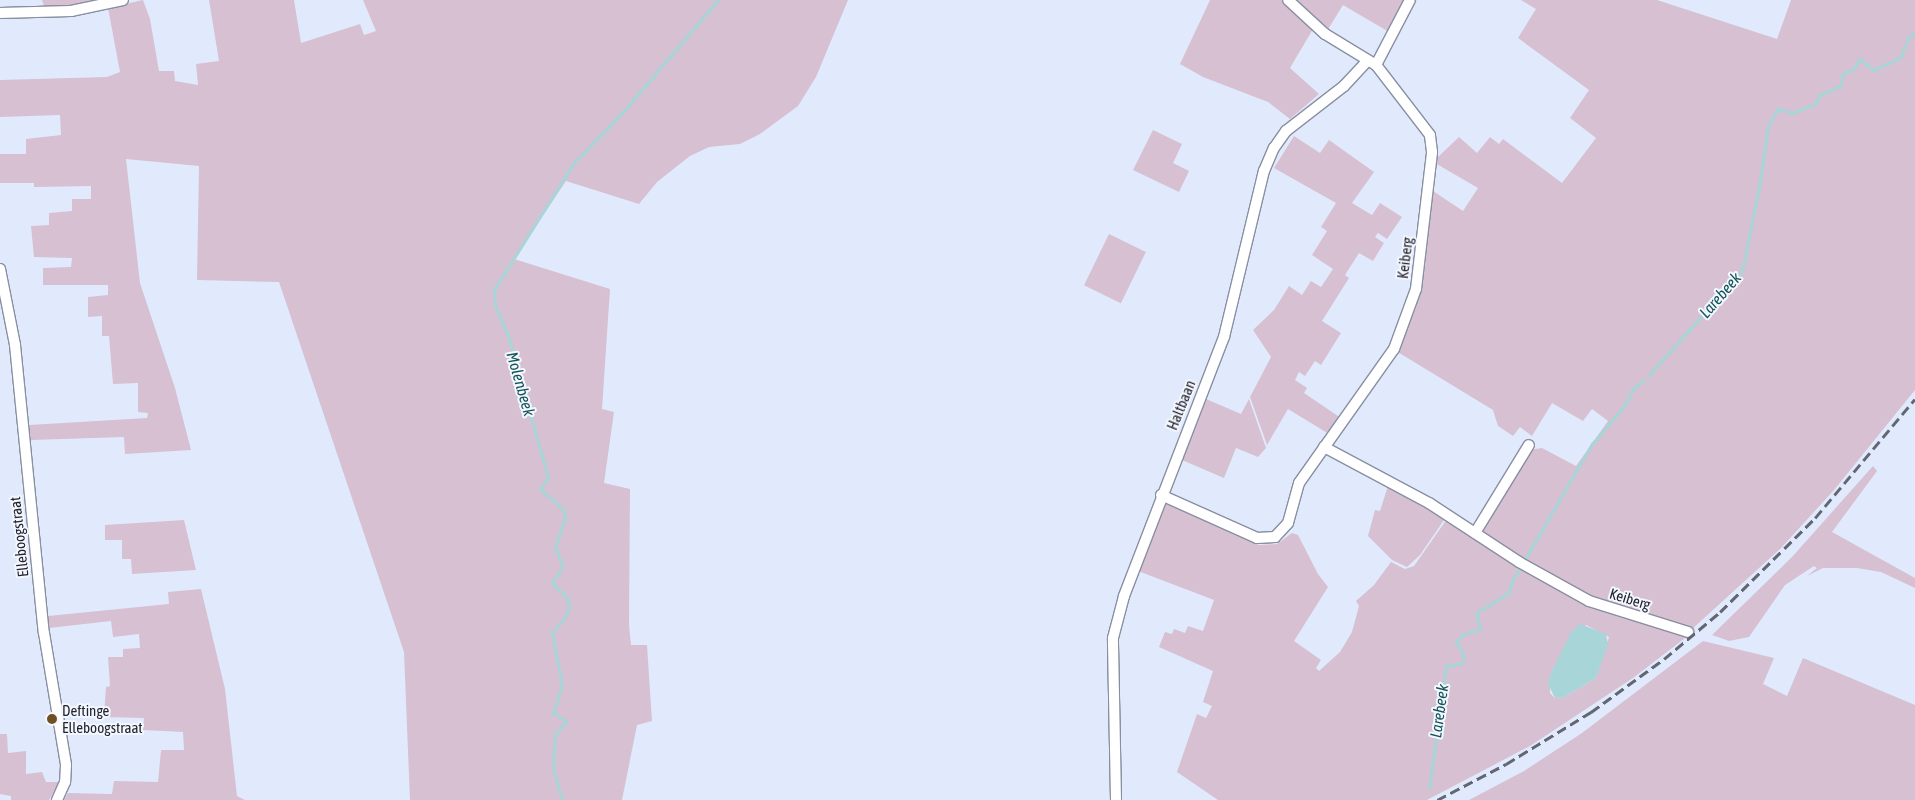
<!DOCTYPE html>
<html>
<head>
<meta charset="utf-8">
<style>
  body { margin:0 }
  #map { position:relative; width:1915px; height:800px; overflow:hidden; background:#e1eafd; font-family:"Asap Condensed",sans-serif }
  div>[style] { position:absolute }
  .green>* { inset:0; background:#d6c0d1; transform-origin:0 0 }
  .water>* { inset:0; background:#a7d5d8 }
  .stream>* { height:2.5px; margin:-1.25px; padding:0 1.25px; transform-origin:1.25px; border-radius:1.25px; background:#a7d5d8 }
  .roads { filter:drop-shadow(1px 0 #888fa1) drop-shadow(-1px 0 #888fa1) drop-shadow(0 1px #888fa1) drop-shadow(0 -1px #888fa1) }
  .minor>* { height:10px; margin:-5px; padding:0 5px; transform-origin:5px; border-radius:5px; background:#fff }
  .rail>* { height:2.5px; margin-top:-1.25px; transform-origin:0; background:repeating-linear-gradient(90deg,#616671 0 10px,transparent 0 15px) }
  .dots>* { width:14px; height:14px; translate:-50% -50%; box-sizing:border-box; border:2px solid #f4f7ff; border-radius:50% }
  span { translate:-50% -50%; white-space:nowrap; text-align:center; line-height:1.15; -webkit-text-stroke:4px #f4f7ff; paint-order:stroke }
  .street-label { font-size:15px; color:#21242b }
  .poi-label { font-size:15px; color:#21242b }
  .left { translate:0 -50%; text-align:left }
  .water-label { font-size:16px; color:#125458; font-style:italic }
</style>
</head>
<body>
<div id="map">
  <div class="green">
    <i style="clip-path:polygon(42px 0,97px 0,97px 2px,45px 9px)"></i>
    <i style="clip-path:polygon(143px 0,150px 19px,159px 71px,174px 71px,175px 81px,198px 85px,196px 64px,219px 61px,209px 0,294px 0,301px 43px,360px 24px,364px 35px,376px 31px,363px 0,848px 0,816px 77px,798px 106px,760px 134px,740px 144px,709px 147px,690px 156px,657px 182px,639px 204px,566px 181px,514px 259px,610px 289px,602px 409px,614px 412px,604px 483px,630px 489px,629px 625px,631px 645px,647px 645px,652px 721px,637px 725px,622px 800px,410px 800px,404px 652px,279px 282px,197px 280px,199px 166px,126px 159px,140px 283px,175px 388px,191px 450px,125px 454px,124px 437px,31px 440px,29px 425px,147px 418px,148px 413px,138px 412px,138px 383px,113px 384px,109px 336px,102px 336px,102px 316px,88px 317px,88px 297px,108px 295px,108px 285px,43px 285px,43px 268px,71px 267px,72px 258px,34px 257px,31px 226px,49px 225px,49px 213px,72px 211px,72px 199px,91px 199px,91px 186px,34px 187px,34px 183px,0 183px,0 154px,26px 154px,26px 139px,61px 135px,60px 115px,0 117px,0 80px,107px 77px,120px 72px,108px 8px)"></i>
    <i style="clip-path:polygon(1210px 0,1282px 0,1313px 29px,1290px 68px,1319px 94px,1290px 119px,1268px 102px,1203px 77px,1180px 64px)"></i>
    <i style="clip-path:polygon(1292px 0,1405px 0,1389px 32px,1343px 5px,1327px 31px)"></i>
    <i style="clip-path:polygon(1521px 0,1657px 0,1777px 39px,1791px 0,1915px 0,1915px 390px,1834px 490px,1781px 548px,1691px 630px,1599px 603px,1481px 533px,1529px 450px,1542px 448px,1576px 466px,1608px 421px,1592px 409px,1583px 421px,1552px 403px,1532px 436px,1520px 427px,1513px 436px,1498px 426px,1493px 410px,1396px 351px,1416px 307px,1425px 268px,1430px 189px,1463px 211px,1478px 188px,1435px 163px,1437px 158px,1459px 137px,1477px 153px,1490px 137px,1499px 144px,1503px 139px,1562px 183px,1596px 138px,1570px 118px,1589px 90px,1518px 38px,1536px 9px)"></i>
    <i style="clip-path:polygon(1153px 130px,1182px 144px,1173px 163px,1189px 171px,1179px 192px,1133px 170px)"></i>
    <i style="clip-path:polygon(1294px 136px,1320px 153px,1329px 140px,1374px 172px,1352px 203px,1372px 215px,1380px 203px,1402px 217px,1387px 239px,1378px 233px,1375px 237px,1384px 243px,1373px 261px,1359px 253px,1345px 275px,1349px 278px,1322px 321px,1341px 333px,1321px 365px,1315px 361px,1305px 376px,1299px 372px,1295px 380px,1307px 388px,1304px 393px,1341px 418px,1329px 434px,1288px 409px,1267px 445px,1250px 397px,1271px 357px,1253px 330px,1274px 310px,1289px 286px,1302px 295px,1311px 281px,1321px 287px,1333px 269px,1312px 255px,1327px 231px,1321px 227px,1336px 203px,1274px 168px)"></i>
    <i style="left:1109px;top:234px;width:41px;height:57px;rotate:26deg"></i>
    <i style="clip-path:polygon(1206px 399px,1241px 414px,1249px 399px,1266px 448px,1258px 457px,1236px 448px,1224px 478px,1182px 460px)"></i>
    <i style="clip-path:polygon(1873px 466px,1877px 471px,1832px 532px,1915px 578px,1915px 588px,1881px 572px,1857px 568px,1823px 568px,1807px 576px,1817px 568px,1814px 566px,1785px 585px,1749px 637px,1729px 641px,1712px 635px,1792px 557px)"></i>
    <i style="clip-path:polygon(1389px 483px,1446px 517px,1420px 555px,1407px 567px,1392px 560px,1368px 536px,1375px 510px,1380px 511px)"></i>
    <i style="clip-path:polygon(evenodd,1165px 503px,1259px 545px,1277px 544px,1292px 533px,1298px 535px,1318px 574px,1328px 587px,1294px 641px,1321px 660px,1316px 668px,1319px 671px,1340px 652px,1352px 632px,1359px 606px,1356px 601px,1374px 585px,1391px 562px,1405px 569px,1414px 566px,1447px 519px,1581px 598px,1689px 635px,1633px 678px,1530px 746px,1427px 800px,1218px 800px,1177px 772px,1197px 714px,1206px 718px,1212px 706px,1203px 702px,1213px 671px,1159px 647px,1165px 632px,1172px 634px,1174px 629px,1185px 633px,1188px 626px,1203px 631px,1214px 600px,1138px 571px,1165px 503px,1586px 625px,1609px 637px,1596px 678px,1564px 697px,1555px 698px,1550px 693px,1551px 673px,1564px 648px,1586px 625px)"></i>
    <i style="clip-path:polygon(184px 520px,196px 570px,132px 574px,131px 559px,122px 559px,122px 540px,105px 540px,105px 525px)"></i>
    <i style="clip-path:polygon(201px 589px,225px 689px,237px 796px,245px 800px,64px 800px,68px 793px,112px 794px,114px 781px,158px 782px,161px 750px,184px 750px,183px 732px,143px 730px,144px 718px,104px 717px,106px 687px,110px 686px,108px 657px,123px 657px,123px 649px,140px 648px,139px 634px,113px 637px,111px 621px,49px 628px,48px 616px,169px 604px,168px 592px)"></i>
    <i style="clip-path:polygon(1703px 641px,1774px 658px,1763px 684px,1787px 696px,1803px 658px,1915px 705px,1915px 800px,1469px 800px,1524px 771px,1582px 733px)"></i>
    <i style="clip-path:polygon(0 734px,7px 734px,8px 753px,26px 751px,26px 774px,42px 772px,46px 782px,59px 782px,49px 800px,11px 800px,11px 796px,0 794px)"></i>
  </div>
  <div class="water">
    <i style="clip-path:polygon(1580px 624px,1606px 634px,1608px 644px,1596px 678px,1564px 697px,1555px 698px,1548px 684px,1551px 673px,1571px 632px)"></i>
  </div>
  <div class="stream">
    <i style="left:1758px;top:194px;width:69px;rotate:-81.6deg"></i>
    <i style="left:1768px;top:126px;width:20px;rotate:-60deg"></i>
    <i style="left:1778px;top:109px;width:16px;rotate:15deg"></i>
    <i style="left:1793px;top:113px;width:24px;rotate:-22deg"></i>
    <i style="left:1815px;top:104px;width:10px;rotate:-61deg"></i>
    <i style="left:1820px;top:95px;width:22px;rotate:-24deg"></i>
    <i style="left:1840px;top:86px;width:13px;rotate:-77deg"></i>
    <i style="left:1843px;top:73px;width:10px;rotate:-17deg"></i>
    <i style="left:1853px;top:70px;width:13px;rotate:-58deg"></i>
    <i style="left:1860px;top:59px;width:18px;rotate:38deg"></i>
    <i style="left:1874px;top:70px;width:29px;rotate:-25deg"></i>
    <i style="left:1900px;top:58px;width:23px;rotate:-67deg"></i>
    <i style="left:1909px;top:37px;width:7px;rotate:-34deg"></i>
    <i style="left:1648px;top:376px;width:141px;rotate:-48.2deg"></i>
    <i style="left:1742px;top:271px;width:76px;rotate:-78.5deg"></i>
    <i style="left:1525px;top:559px;width:133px;rotate:-59.8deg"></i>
    <i style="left:1592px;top:444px;width:50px;rotate:-49.9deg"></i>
    <i style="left:1624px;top:406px;width:19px;rotate:-62deg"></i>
    <i style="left:1633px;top:389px;width:14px;rotate:-39deg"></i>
    <i style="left:1429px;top:789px;width:124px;rotate:-82.1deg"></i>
    <i style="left:1446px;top:666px;width:16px;rotate:-11deg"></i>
    <i style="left:1462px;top:663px;width:6px;rotate:-72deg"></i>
    <i style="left:1464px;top:657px;width:17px;rotate:-118deg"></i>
    <i style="left:1456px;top:642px;width:11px;rotate:-45deg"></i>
    <i style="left:1464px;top:634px;width:17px;rotate:-17deg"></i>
    <i style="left:1480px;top:629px;width:16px;rotate:-104deg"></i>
    <i style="left:1476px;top:613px;width:39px;rotate:-31deg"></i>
    <i style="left:1509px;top:593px;width:12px;rotate:-76deg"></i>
    <i style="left:1512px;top:581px;width:17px;rotate:-57deg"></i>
    <i style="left:562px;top:800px;width:32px;rotate:-106deg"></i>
    <i style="left:553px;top:769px;width:35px;rotate:-87deg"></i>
    <i style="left:555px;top:734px;width:16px;rotate:-47deg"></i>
    <i style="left:566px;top:722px;width:16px;rotate:-145deg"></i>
    <i style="left:553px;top:713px;width:28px;rotate:-72deg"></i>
    <i style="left:562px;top:686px;width:54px;rotate:-100.7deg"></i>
    <i style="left:552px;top:633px;width:22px;rotate:-51deg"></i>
    <i style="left:566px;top:616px;width:10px;rotate:-73deg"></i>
    <i style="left:569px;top:606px;width:8px;rotate:-104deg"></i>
    <i style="left:567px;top:598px;width:21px;rotate:-135deg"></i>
    <i style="left:552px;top:583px;width:20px;rotate:-57deg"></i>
    <i style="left:563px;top:566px;width:20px;rotate:-114deg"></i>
    <i style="left:555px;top:548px;width:33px;rotate:-72deg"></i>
    <i style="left:565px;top:517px;width:8px;rotate:-104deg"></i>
    <i style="left:563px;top:509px;width:30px;rotate:-140deg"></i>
    <i style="left:540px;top:490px;width:14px;rotate:-56deg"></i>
    <i style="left:548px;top:478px;width:148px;rotate:-105.7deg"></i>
    <i style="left:508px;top:336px;width:33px;rotate:-113deg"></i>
    <i style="left:495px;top:306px;width:16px;rotate:-94deg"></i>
    <i style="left:494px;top:290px;width:149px;rotate:-57.9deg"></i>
    <i style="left:573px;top:164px;width:71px;rotate:-46.1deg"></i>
    <i style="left:622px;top:113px;width:148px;rotate:-49.7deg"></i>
  </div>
  <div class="roads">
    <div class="minor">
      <i style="left:0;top:13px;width:71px;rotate:-1.6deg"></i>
      <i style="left:71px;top:11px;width:53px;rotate:-11.9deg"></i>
      <i style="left:1376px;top:65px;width:73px;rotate:-62.4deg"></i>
      <i style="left:0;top:269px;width:77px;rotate:78.8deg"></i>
      <i style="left:15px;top:345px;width:289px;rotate:84.3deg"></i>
      <i style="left:44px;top:633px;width:134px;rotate:80.5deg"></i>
      <i style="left:66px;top:765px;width:17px;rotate:93deg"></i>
      <i style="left:65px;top:782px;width:20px;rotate:114deg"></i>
      <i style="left:1324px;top:447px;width:119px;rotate:28.1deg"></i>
      <i style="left:1429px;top:503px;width:108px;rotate:33.2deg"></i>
      <i style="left:1519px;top:562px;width:80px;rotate:29.1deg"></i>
      <i style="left:1589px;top:601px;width:104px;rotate:17.4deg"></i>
      <i style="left:1161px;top:495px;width:105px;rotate:24.1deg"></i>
      <i style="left:1257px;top:538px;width:18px;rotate:-3deg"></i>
      <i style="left:1275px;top:537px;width:19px;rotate:-47deg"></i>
      <i style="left:1288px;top:523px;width:41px;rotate:-74.6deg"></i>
      <i style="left:1299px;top:483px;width:164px;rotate:-54.7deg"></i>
      <i style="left:1394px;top:349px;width:64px;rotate:-69.9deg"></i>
      <i style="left:1416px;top:289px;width:138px;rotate:-83.3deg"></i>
      <i style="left:1432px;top:152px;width:17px;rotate:-97deg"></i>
      <i style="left:1430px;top:135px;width:88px;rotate:-127.6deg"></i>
      <i style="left:1376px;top:65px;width:60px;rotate:-148.7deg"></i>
      <i style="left:1325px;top:34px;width:50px;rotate:-137.4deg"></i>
      <i style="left:1475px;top:533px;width:103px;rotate:-58.5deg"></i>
      <i style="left:1116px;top:800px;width:162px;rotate:-91.1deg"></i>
      <i style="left:1113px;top:638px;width:43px;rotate:-75.3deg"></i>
      <i style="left:1124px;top:596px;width:278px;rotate:-68.9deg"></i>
      <i style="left:1224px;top:337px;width:171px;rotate:-76.5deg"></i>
      <i style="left:1264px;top:171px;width:25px;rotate:-67deg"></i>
      <i style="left:1274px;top:148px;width:21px;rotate:-55deg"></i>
      <i style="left:1286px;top:131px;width:73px;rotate:-37.8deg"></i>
      <i style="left:1344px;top:86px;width:35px;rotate:-47deg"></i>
    </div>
  </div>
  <div class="rail">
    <i style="left:1437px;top:800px;width:78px;rotate:-27.6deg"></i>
    <i style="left:1506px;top:764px;width:100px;rotate:-31.5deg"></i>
    <i style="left:1591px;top:712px;width:90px;rotate:-36deg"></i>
    <i style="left:1664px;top:659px;width:73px;rotate:-40deg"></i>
    <i style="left:1720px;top:612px;width:134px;rotate:-44.7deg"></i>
    <i style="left:1815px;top:518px;width:155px;rotate:-50deg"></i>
  </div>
  <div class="dots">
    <i style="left:52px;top:719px;background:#6f5025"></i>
  </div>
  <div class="street-label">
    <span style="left:1405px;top:258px;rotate:-83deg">Keiberg</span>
    <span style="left:1181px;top:405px;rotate:-68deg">Haltbaan</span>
    <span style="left:19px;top:537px;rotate:-96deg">Elleboogstraat</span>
    <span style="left:1630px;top:599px;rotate:17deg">Keiberg</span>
  </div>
  <div class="poi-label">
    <span class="left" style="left:62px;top:719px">Deftinge<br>Elleboogstraat</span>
  </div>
  <div class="water-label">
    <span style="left:1720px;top:295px;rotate:-49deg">Larebeek</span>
    <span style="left:521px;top:384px;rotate:74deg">Molenbeek</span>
    <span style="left:1439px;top:711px;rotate:-82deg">Larebeek</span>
  </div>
</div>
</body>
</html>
